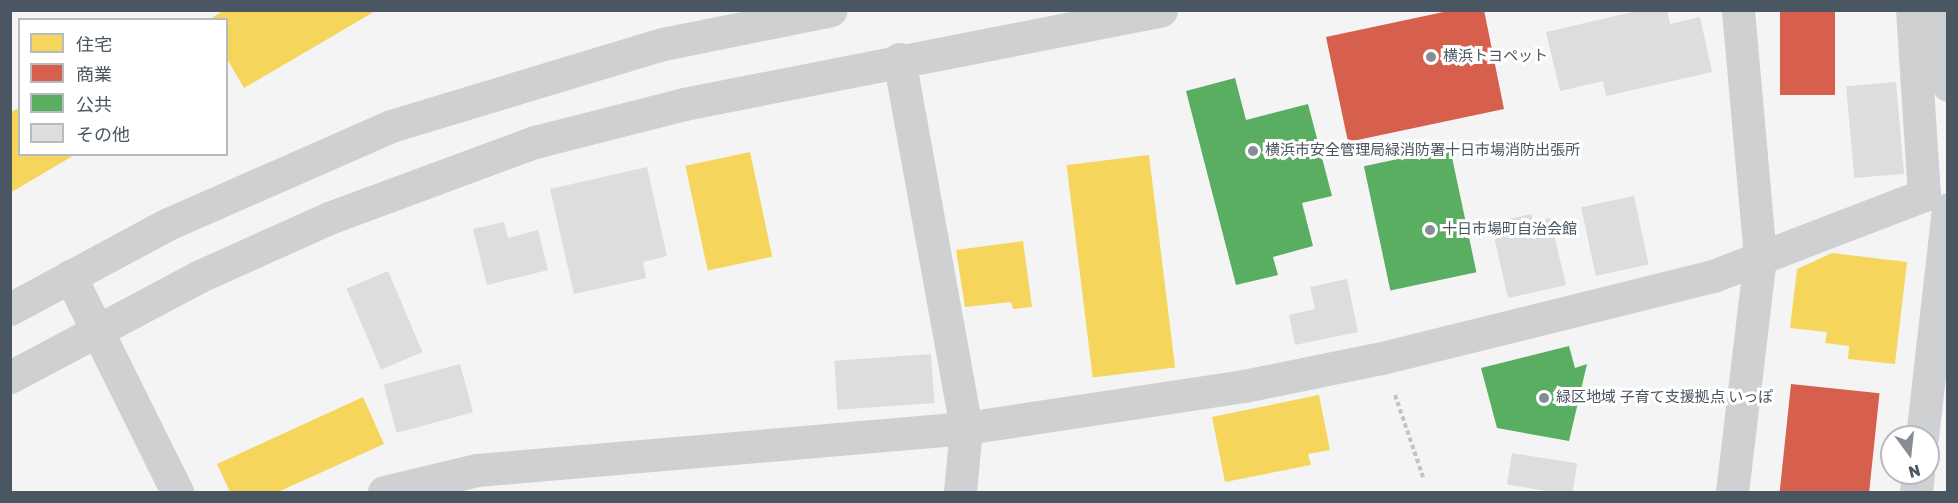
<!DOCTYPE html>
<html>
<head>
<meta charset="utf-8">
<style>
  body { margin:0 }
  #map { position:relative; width:1958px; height:503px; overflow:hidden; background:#f4f4f4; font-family:Rubik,"Noto Sans JP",sans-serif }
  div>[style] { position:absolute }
  .homes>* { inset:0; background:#f6d55c; transform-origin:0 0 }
  .shops>* { inset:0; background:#d6604d; transform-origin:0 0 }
  .public>* { inset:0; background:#5aae61; transform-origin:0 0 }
  .building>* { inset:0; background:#ddddde; transform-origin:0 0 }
  .path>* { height:4px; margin-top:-2px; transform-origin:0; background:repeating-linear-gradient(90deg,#bcc7c4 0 4.5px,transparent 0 7.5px) }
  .minor>* { height:33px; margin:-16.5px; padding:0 16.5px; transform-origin:16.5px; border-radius:16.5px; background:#ced0d2 }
  .dots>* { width:16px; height:16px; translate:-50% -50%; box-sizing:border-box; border:3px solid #fff; border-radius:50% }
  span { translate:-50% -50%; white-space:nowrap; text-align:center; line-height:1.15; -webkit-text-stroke:6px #fff; paint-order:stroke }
  .poi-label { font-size:15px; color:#4a5661 }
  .left { translate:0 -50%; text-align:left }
  .frame { position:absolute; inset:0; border:12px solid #4a5661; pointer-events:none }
  .legend { position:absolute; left:18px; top:18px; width:210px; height:138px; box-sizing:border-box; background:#fff; border:2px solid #b7bbc0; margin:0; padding:8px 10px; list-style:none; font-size:18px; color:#4a5661 }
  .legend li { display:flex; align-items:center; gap:12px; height:30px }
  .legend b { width:30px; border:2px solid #b7bbc0 }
  .north { position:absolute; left:1880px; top:425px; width:60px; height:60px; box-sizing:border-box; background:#fff; border:2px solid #b7bbc0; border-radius:50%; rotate:165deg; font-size:16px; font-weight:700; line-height:24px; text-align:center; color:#4a5661 }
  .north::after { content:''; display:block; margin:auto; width:21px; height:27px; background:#868d94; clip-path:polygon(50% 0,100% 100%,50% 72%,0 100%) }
</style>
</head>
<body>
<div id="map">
  <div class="homes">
    <i style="clip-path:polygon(224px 10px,377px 10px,244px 88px,226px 57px,226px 20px,209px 20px)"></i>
    <i style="clip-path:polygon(20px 107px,20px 154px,76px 154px,10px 193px,10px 113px)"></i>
    <i style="left:750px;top:152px;width:107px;height:66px;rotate:78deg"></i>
    <i style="left:1149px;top:155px;width:214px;height:83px;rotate:83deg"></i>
    <i style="clip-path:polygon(1023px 241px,1032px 307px,1013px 309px,1011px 302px,965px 307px,956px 250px)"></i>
    <i style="clip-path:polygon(1832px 253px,1907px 262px,1895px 364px,1848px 359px,1849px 346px,1825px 343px,1827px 332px,1790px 328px,1797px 269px)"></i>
    <i style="clip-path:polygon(1319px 395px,1330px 450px,1308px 454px,1311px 465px,1225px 482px,1212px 417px)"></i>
    <i style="clip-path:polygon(363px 397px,384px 444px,278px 492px,230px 492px,217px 464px)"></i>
  </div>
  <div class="shops">
    <i style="clip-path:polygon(1453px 10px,1484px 10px,1504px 109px,1348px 142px,1326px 37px)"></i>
    <i style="left:1780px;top:10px;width:55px;height:85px"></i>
    <i style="left:1791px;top:384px;width:89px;height:109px;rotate:6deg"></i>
  </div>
  <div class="public">
    <i style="clip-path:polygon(1235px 78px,1246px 120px,1308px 104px,1332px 196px,1302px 203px,1313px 246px,1273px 257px,1278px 275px,1236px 285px,1186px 91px)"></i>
    <i style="left:1450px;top:148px;width:127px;height:88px;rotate:78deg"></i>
    <i style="clip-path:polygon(1569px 346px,1575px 368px,1587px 364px,1569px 441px,1497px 428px,1481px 368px)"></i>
  </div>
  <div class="building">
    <i style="clip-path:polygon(1641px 10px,1667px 10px,1670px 24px,1700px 17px,1712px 72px,1606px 96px,1603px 81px,1560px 91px,1546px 32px)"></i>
    <i style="left:1896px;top:82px;width:92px;height:50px;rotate:85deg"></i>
    <i style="clip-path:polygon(647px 167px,667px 256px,643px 262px,646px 278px,574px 294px,550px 189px)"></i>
    <i style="left:1634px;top:196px;width:70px;height:54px;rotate:78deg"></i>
    <i style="clip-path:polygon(1531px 214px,1533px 222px,1550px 218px,1566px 285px,1508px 298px,1491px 223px)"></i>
    <i style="clip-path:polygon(504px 222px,508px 238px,538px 230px,548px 270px,487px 285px,473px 229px)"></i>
    <i style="left:388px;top:271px;width:88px;height:45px;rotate:67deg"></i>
    <i style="clip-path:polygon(1347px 279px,1358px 332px,1295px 345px,1289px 315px,1315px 309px,1310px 287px)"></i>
    <i style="left:931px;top:354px;width:49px;height:97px;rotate:86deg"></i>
    <i style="left:460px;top:364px;width:50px;height:79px;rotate:75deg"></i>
    <i style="left:1512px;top:453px;width:66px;height:32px;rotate:9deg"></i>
  </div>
  <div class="path">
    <i style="left:1395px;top:395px;width:87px;rotate:71.1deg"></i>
  </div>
  <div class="minor">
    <i style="left:1943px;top:10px;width:75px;rotate:86.2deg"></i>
    <i style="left:899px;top:59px;width:375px;rotate:79.7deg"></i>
    <i style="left:966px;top:428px;width:64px;rotate:95.4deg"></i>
    <i style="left:70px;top:276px;width:241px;rotate:63.6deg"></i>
    <i style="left:10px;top:309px;width:179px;rotate:-28.3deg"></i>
    <i style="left:168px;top:224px;width:244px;rotate:-23.7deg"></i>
    <i style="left:391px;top:126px;width:284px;rotate:-16.8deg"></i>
    <i style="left:663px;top:44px;width:171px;rotate:-11.4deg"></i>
    <i style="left:10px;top:377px;width:215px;rotate:-28deg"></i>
    <i style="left:200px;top:276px;width:141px;rotate:-24.2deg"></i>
    <i style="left:329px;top:218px;width:220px;rotate:-20.3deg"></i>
    <i style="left:535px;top:142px;width:154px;rotate:-14.3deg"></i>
    <i style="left:684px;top:104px;width:486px;rotate:-11.1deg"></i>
    <i style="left:1922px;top:437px;width:229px;rotate:-83.5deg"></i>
    <i style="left:384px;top:492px;width:96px;rotate:-13.3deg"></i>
    <i style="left:477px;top:470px;width:491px;rotate:-4.9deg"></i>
    <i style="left:966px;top:428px;width:281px;rotate:-8.6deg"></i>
    <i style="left:1244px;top:386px;width:141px;rotate:-11.5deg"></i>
    <i style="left:1382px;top:358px;width:341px;rotate:-13.9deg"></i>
    <i style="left:1713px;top:276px;width:226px;rotate:-21deg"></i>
    <i style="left:1924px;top:195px;width:185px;rotate:-93.7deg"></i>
    <i style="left:1732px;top:492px;width:237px;rotate:-83.2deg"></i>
    <i style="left:1760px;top:257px;width:248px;rotate:-95.1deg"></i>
    <i style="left:1916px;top:492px;width:19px;rotate:-84deg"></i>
  </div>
  <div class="dots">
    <i style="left:1431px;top:57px;background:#868d94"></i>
    <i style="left:1253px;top:151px;background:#868d94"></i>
    <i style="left:1430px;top:230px;background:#868d94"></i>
    <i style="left:1544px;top:398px;background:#868d94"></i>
  </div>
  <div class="poi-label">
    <span class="left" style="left:1443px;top:57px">横浜トヨペット</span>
    <span class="left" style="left:1265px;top:151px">横浜市安全管理局緑消防署十日市場消防出張所</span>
    <span class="left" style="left:1442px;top:230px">十日市場町自治会館</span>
    <span class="left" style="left:1556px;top:398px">緑区地域 子育て支援拠点 いっぽ</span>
  </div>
  <div class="frame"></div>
  <ul class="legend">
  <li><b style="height:16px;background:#f6d55c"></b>住宅</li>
  <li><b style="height:16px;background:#d6604d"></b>商業</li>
  <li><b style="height:16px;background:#5aae61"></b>公共</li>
  <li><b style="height:16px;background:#ddddde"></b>その他</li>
  </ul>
  <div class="north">N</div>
</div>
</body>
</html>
